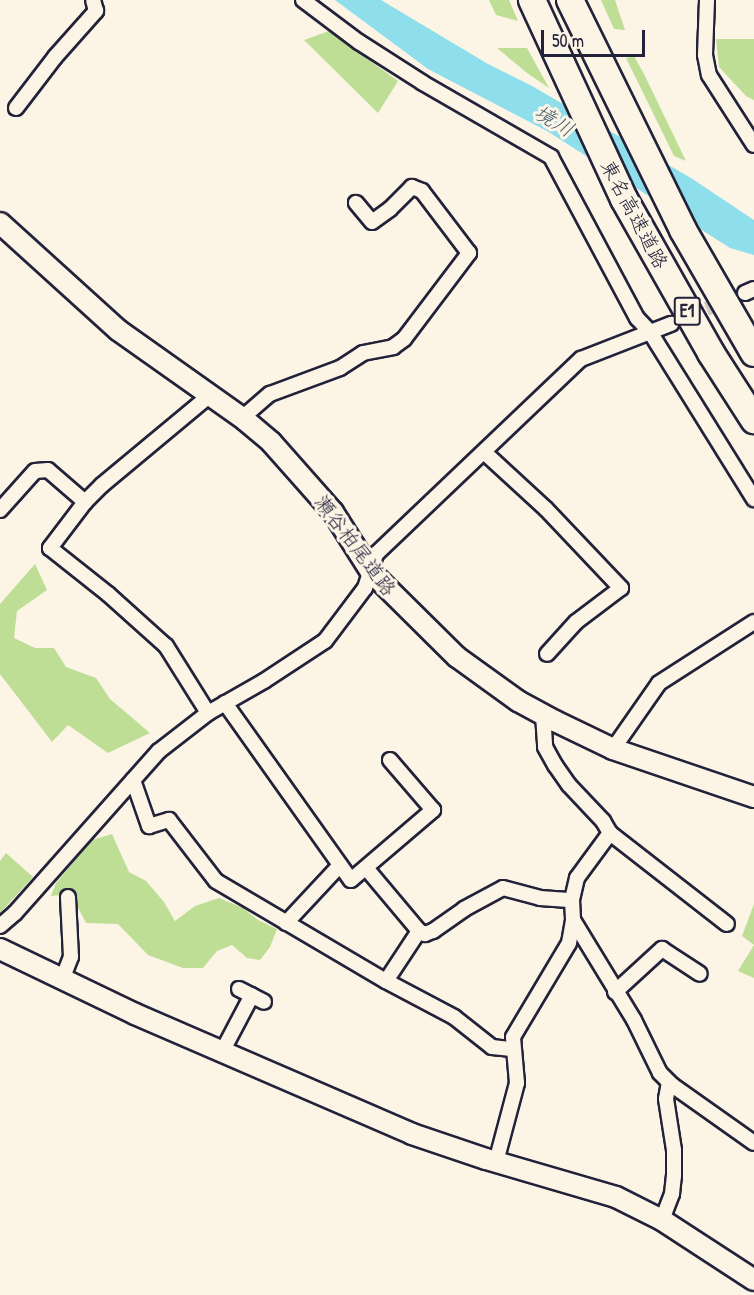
<!DOCTYPE html>
<html>
<head>
<meta charset="utf-8">
<style>
  body { margin:0 }
  #map { position:relative; width:754px; height:1295px; overflow:hidden; background:#fcf5e5; font-family:"Patrick Hand","Klee One",sans-serif }
  div>[style] { position:absolute }
  .green>* { inset:0; background:#bede96 }
  .water>* { inset:0; background:#8fdeec }
  .street-tunnel>* { height:14px; margin-top:-7px; transform-origin:0; background:repeating-linear-gradient(90deg,#d0cbc3 0 14px,transparent 0 21px) }
  .roads { filter:drop-shadow(2px 0 #22223b) drop-shadow(-2px 0 #22223b) drop-shadow(0 2px #22223b) drop-shadow(0 -2px #22223b) }
  .street>* { height:14px; margin:-7px; padding:0 7px; transform-origin:7px; border-radius:7px; background:#fcf5e5 }
  .secondary>* { height:20px; margin:-10px; padding:0 10px; transform-origin:10px; border-radius:10px; background:#fcf5e5 }
  .highway>* { height:26px; margin:-13px; padding:0 13px; transform-origin:13px; border-radius:13px; background:#fcf5e5 }
  span { translate:-50% -50%; white-space:nowrap; text-align:center; line-height:1.15; -webkit-text-stroke:6px #fcf5e5; paint-order:stroke }
  .shield-label span { padding:2px 4px; background:#fcf5e5; border:2px solid; border-radius:4px; -webkit-text-stroke-width:0 }
  .shield-label { font-size:18px; color:#22223b; font-weight:700 }
  .street-label { font-size:20px; color:#22223b }
  .water-label { font-size:21px; color:#435a70; font-style:italic }
  .scale { position:absolute; left:541px; top:30px; width:104px; height:27px; box-sizing:border-box; border:3px solid #22223b; border-top:0; padding-left:8px; font-size:18px; line-height:21px; white-space:nowrap; color:#22223b; -webkit-text-stroke:4px #fcf5e5; paint-order:stroke }
</style>
</head>
<body>
<div id="map">
  <div class="green">
    <i style="clip-path:polygon(489px 0,509px 0,518px 21px,496px 15px)"></i>
    <i style="clip-path:polygon(601px 0,615px 0,625px 30px,614px 29px)"></i>
    <i style="clip-path:polygon(329px 31px,398px 81px,378px 113px,304px 40px)"></i>
    <i style="clip-path:polygon(716px 39px,754px 39px,754px 100px,746px 96px,719px 67px)"></i>
    <i style="clip-path:polygon(497px 48px,527px 48px,549px 88px,527px 73px)"></i>
    <i style="clip-path:polygon(634px 56px,644px 74px,686px 161px,674px 156px,626px 58px)"></i>
    <i style="clip-path:polygon(35px 564px,47px 590px,17px 611px,14px 638px,35px 648px,54px 648px,66px 667px,96px 678px,110px 699px,150px 733px,108px 753px,68px 725px,52px 742px,0 674px,0 604px)"></i>
    <i style="clip-path:polygon(112px 834px,129px 872px,146px 881px,164px 902px,175px 921px,195px 906px,219px 898px,243px 908px,258px 920px,277px 929px,270px 947px,260px 960px,247px 958px,232px 945px,217px 951px,203px 968px,183px 968px,148px 955px,118px 924px,86px 923px,71px 894px,51px 896px,56px 883px,92px 840px)"></i>
    <i style="clip-path:polygon(6px 853px,33px 877px,0 913px,0 861px)"></i>
    <i style="clip-path:polygon(754px 904px,754px 978px,738px 971px,754px 945px,742px 936px)"></i>
  </div>
  <div class="water">
    <i style="clip-path:polygon(335px 0,381px 0,488px 64px,532px 86px,691px 178px,754px 220px,754px 255px,730px 248px,547px 131px,428px 69px)"></i>
  </div>
  <div class="street-tunnel">
    <i style="left:687px;top:317px;width:63px;rotate:-22.5deg"></i>
  </div>
  <div class="roads">
    <div class="street">
      <i style="left:303px;top:0;width:70px;rotate:36.9deg"></i>
      <i style="left:359px;top:42px;width:76px;rotate:32.6deg"></i>
      <i style="left:423px;top:83px;width:148px;rotate:30deg"></i>
      <i style="left:551px;top:157px;width:183px;rotate:61.9deg"></i>
      <i style="left:637px;top:318px;width:19px;rotate:47deg"></i>
      <i style="left:650px;top:332px;width:197px;rotate:58.1deg"></i>
      <i style="left:707px;top:0;width:55px;rotate:92.1deg"></i>
      <i style="left:705px;top:55px;width:20px;rotate:79deg"></i>
      <i style="left:709px;top:75px;width:83px;rotate:57.3deg"></i>
      <i style="left:16px;top:108px;width:64px;rotate:-52.6deg"></i>
      <i style="left:55px;top:57px;width:62px;rotate:-48.3deg"></i>
      <i style="left:96px;top:11px;width:11px;rotate:-105deg"></i>
      <i style="left:745px;top:293px;width:10px;rotate:-24deg"></i>
      <i style="left:242px;top:418px;width:37px;rotate:-41deg"></i>
      <i style="left:270px;top:394px;width:75px;rotate:-20.4deg"></i>
      <i style="left:340px;top:368px;width:27px;rotate:-33deg"></i>
      <i style="left:363px;top:353px;width:31px;rotate:-11deg"></i>
      <i style="left:393px;top:347px;width:14px;rotate:-36deg"></i>
      <i style="left:404px;top:339px;width:108px;rotate:-52.9deg"></i>
      <i style="left:469px;top:253px;width:78px;rotate:-127.2deg"></i>
      <i style="left:422px;top:191px;width:11px;rotate:-158deg"></i>
      <i style="left:412px;top:187px;width:31px;rotate:135deg"></i>
      <i style="left:390px;top:209px;width:22px;rotate:144deg"></i>
      <i style="left:372px;top:222px;width:25px;rotate:-130deg"></i>
      <i style="left:484px;top:452px;width:84px;rotate:42.6deg"></i>
      <i style="left:546px;top:509px;width:109px;rotate:46.5deg"></i>
      <i style="left:621px;top:588px;width:56px;rotate:142.9deg"></i>
      <i style="left:576px;top:622px;width:43px;rotate:132.2deg"></i>
      <i style="left:85px;top:502px;width:58px;rotate:127.3deg"></i>
      <i style="left:50px;top:548px;width:74px;rotate:38.4deg"></i>
      <i style="left:108px;top:594px;width:78px;rotate:41.9deg"></i>
      <i style="left:166px;top:646px;width:79px;rotate:57.9deg"></i>
      <i style="left:0;top:510px;width:52px;rotate:-48.1deg"></i>
      <i style="left:35px;top:471px;width:13px;rotate:-4deg"></i>
      <i style="left:48px;top:470px;width:49px;rotate:40.9deg"></i>
      <i style="left:85px;top:502px;width:24px;rotate:-45deg"></i>
      <i style="left:102px;top:485px;width:139px;rotate:-39.8deg"></i>
      <i style="left:225px;top:703px;width:217px;rotate:54.6deg"></i>
      <i style="left:351px;top:880px;width:108px;rotate:-40.5deg"></i>
      <i style="left:433px;top:810px;width:66px;rotate:-130.7deg"></i>
      <i style="left:543px;top:715px;width:32px;rotate:86deg"></i>
      <i style="left:545px;top:747px;width:21px;rotate:61deg"></i>
      <i style="left:555px;top:765px;width:24px;rotate:55deg"></i>
      <i style="left:569px;top:785px;width:50px;rotate:46.6deg"></i>
      <i style="left:603px;top:821px;width:14px;rotate:60deg"></i>
      <i style="left:610px;top:833px;width:148px;rotate:37.9deg"></i>
      <i style="left:613px;top:749px;width:80px;rotate:-55.1deg"></i>
      <i style="left:659px;top:683px;width:113px;rotate:-32.7deg"></i>
      <i style="left:133px;top:780px;width:49px;rotate:70.8deg"></i>
      <i style="left:149px;top:826px;width:21px;rotate:-17deg"></i>
      <i style="left:169px;top:820px;width:77px;rotate:52.4deg"></i>
      <i style="left:216px;top:881px;width:197px;rotate:30.5deg"></i>
      <i style="left:386px;top:981px;width:60px;rotate:-56.6deg"></i>
      <i style="left:419px;top:931px;width:81px;rotate:-130deg"></i>
      <i style="left:610px;top:833px;width:56px;rotate:126.3deg"></i>
      <i style="left:577px;top:878px;width:23px;rotate:103deg"></i>
      <i style="left:572px;top:900px;width:20px;rotate:87deg"></i>
      <i style="left:573px;top:920px;width:117px;rotate:58.6deg"></i>
      <i style="left:634px;top:1020px;width:59px;rotate:63.9deg"></i>
      <i style="left:660px;top:1073px;width:17px;rotate:45deg"></i>
      <i style="left:672px;top:1085px;width:100px;rotate:35.3deg"></i>
      <i style="left:286px;top:923px;width:79px;rotate:-47deg"></i>
      <i style="left:0;top:926px;width:20px;rotate:-41deg"></i>
      <i style="left:15px;top:913px;width:217px;rotate:-48.4deg"></i>
      <i style="left:159px;top:751px;width:62px;rotate:-37.8deg"></i>
      <i style="left:208px;top:713px;width:64px;rotate:-29.7deg"></i>
      <i style="left:264px;top:681px;width:73px;rotate:-33.3deg"></i>
      <i style="left:325px;top:641px;width:66px;rotate:-53deg"></i>
      <i style="left:365px;top:588px;width:36px;rotate:-72deg"></i>
      <i style="left:376px;top:554px;width:283px;rotate:-43.6deg"></i>
      <i style="left:581px;top:359px;width:97px;rotate:-21.3deg"></i>
      <i style="left:419px;top:931px;width:7px;rotate:27deg"></i>
      <i style="left:425px;top:934px;width:9px;rotate:-21deg"></i>
      <i style="left:433px;top:931px;width:38px;rotate:-35deg"></i>
      <i style="left:464px;top:909px;width:44px;rotate:-28.3deg"></i>
      <i style="left:503px;top:888px;width:38px;rotate:15deg"></i>
      <i style="left:540px;top:898px;width:32px;rotate:4deg"></i>
      <i style="left:62px;top:980px;width:25px;rotate:-69deg"></i>
      <i style="left:71px;top:957px;width:60px;rotate:-92.9deg"></i>
      <i style="left:386px;top:981px;width:77px;rotate:27.9deg"></i>
      <i style="left:454px;top:1017px;width:48px;rotate:38.3deg"></i>
      <i style="left:492px;top:1047px;width:20px;rotate:6deg"></i>
      <i style="left:239px;top:989px;width:28px;rotate:27deg"></i>
      <i style="left:615px;top:992px;width:64px;rotate:-42.5deg"></i>
      <i style="left:662px;top:949px;width:45px;rotate:33.3deg"></i>
      <i style="left:222px;top:1052px;width:64px;rotate:-62.2deg"></i>
      <i style="left:496px;top:1162px;width:82px;rotate:-75.1deg"></i>
      <i style="left:517px;top:1083px;width:46px;rotate:-95deg"></i>
      <i style="left:513px;top:1037px;width:109px;rotate:-59.2deg"></i>
      <i style="left:569px;top:943px;width:23px;rotate:-80deg"></i>
      <i style="left:662px;top:1220px;width:28px;rotate:-69deg"></i>
      <i style="left:672px;top:1194px;width:18px;rotate:-84deg"></i>
      <i style="left:674px;top:1176px;width:26px;rotate:-90deg"></i>
      <i style="left:674px;top:1150px;width:52px;rotate:-98.9deg"></i>
      <i style="left:666px;top:1099px;width:17px;rotate:-80deg"></i>
    </div>
    <div class="secondary">
      <i style="left:0;top:223px;width:159px;rotate:42.2deg"></i>
      <i style="left:118px;top:330px;width:156px;rotate:35.3deg"></i>
      <i style="left:245px;top:420px;width:34px;rotate:40deg"></i>
      <i style="left:271px;top:442px;width:94px;rotate:48.5deg"></i>
      <i style="left:333px;top:512px;width:71px;rotate:57.7deg"></i>
      <i style="left:371px;top:572px;width:121px;rotate:44.7deg"></i>
      <i style="left:457px;top:657px;width:75px;rotate:35.8deg"></i>
      <i style="left:518px;top:701px;width:42px;rotate:28.4deg"></i>
      <i style="left:555px;top:721px;width:64px;rotate:25.8deg"></i>
      <i style="left:613px;top:749px;width:149px;rotate:18.8deg"></i>
      <i style="left:0;top:949px;width:150px;rotate:25.7deg"></i>
      <i style="left:135px;top:1014px;width:302px;rotate:23.4deg"></i>
      <i style="left:412px;top:1134px;width:78px;rotate:18.7deg"></i>
      <i style="left:486px;top:1159px;width:135px;rotate:16.3deg"></i>
      <i style="left:616px;top:1197px;width:51px;rotate:26.6deg"></i>
      <i style="left:662px;top:1220px;width:110px;rotate:33.1deg"></i>
    </div>
    <div class="highway">
      <i style="left:532px;top:0;width:219px;rotate:65.2deg"></i>
      <i style="left:624px;top:199px;width:177px;rotate:60.5deg"></i>
      <i style="left:711px;top:353px;width:80px;rotate:57.3deg"></i>
      <i style="left:570px;top:0;width:256px;rotate:63.8deg"></i>
      <i style="left:683px;top:230px;width:142px;rotate:60deg"></i>
    </div>
  </div>
  <div class="shield-label">
    <span style="left:687px;top:311px">E1</span>
  </div>
  <div class="street-label">
    <span style="left:635px;top:214px;rotate:62deg">東名高速道路</span>
    <span style="left:356px;top:545px;rotate:53deg">瀬谷柏尾道路</span>
  </div>
  <div class="water-label">
    <span style="left:554px;top:121px;rotate:31deg">境川</span>
  </div>
  <div class="scale">50 m</div>
</div>
</body>
</html>
